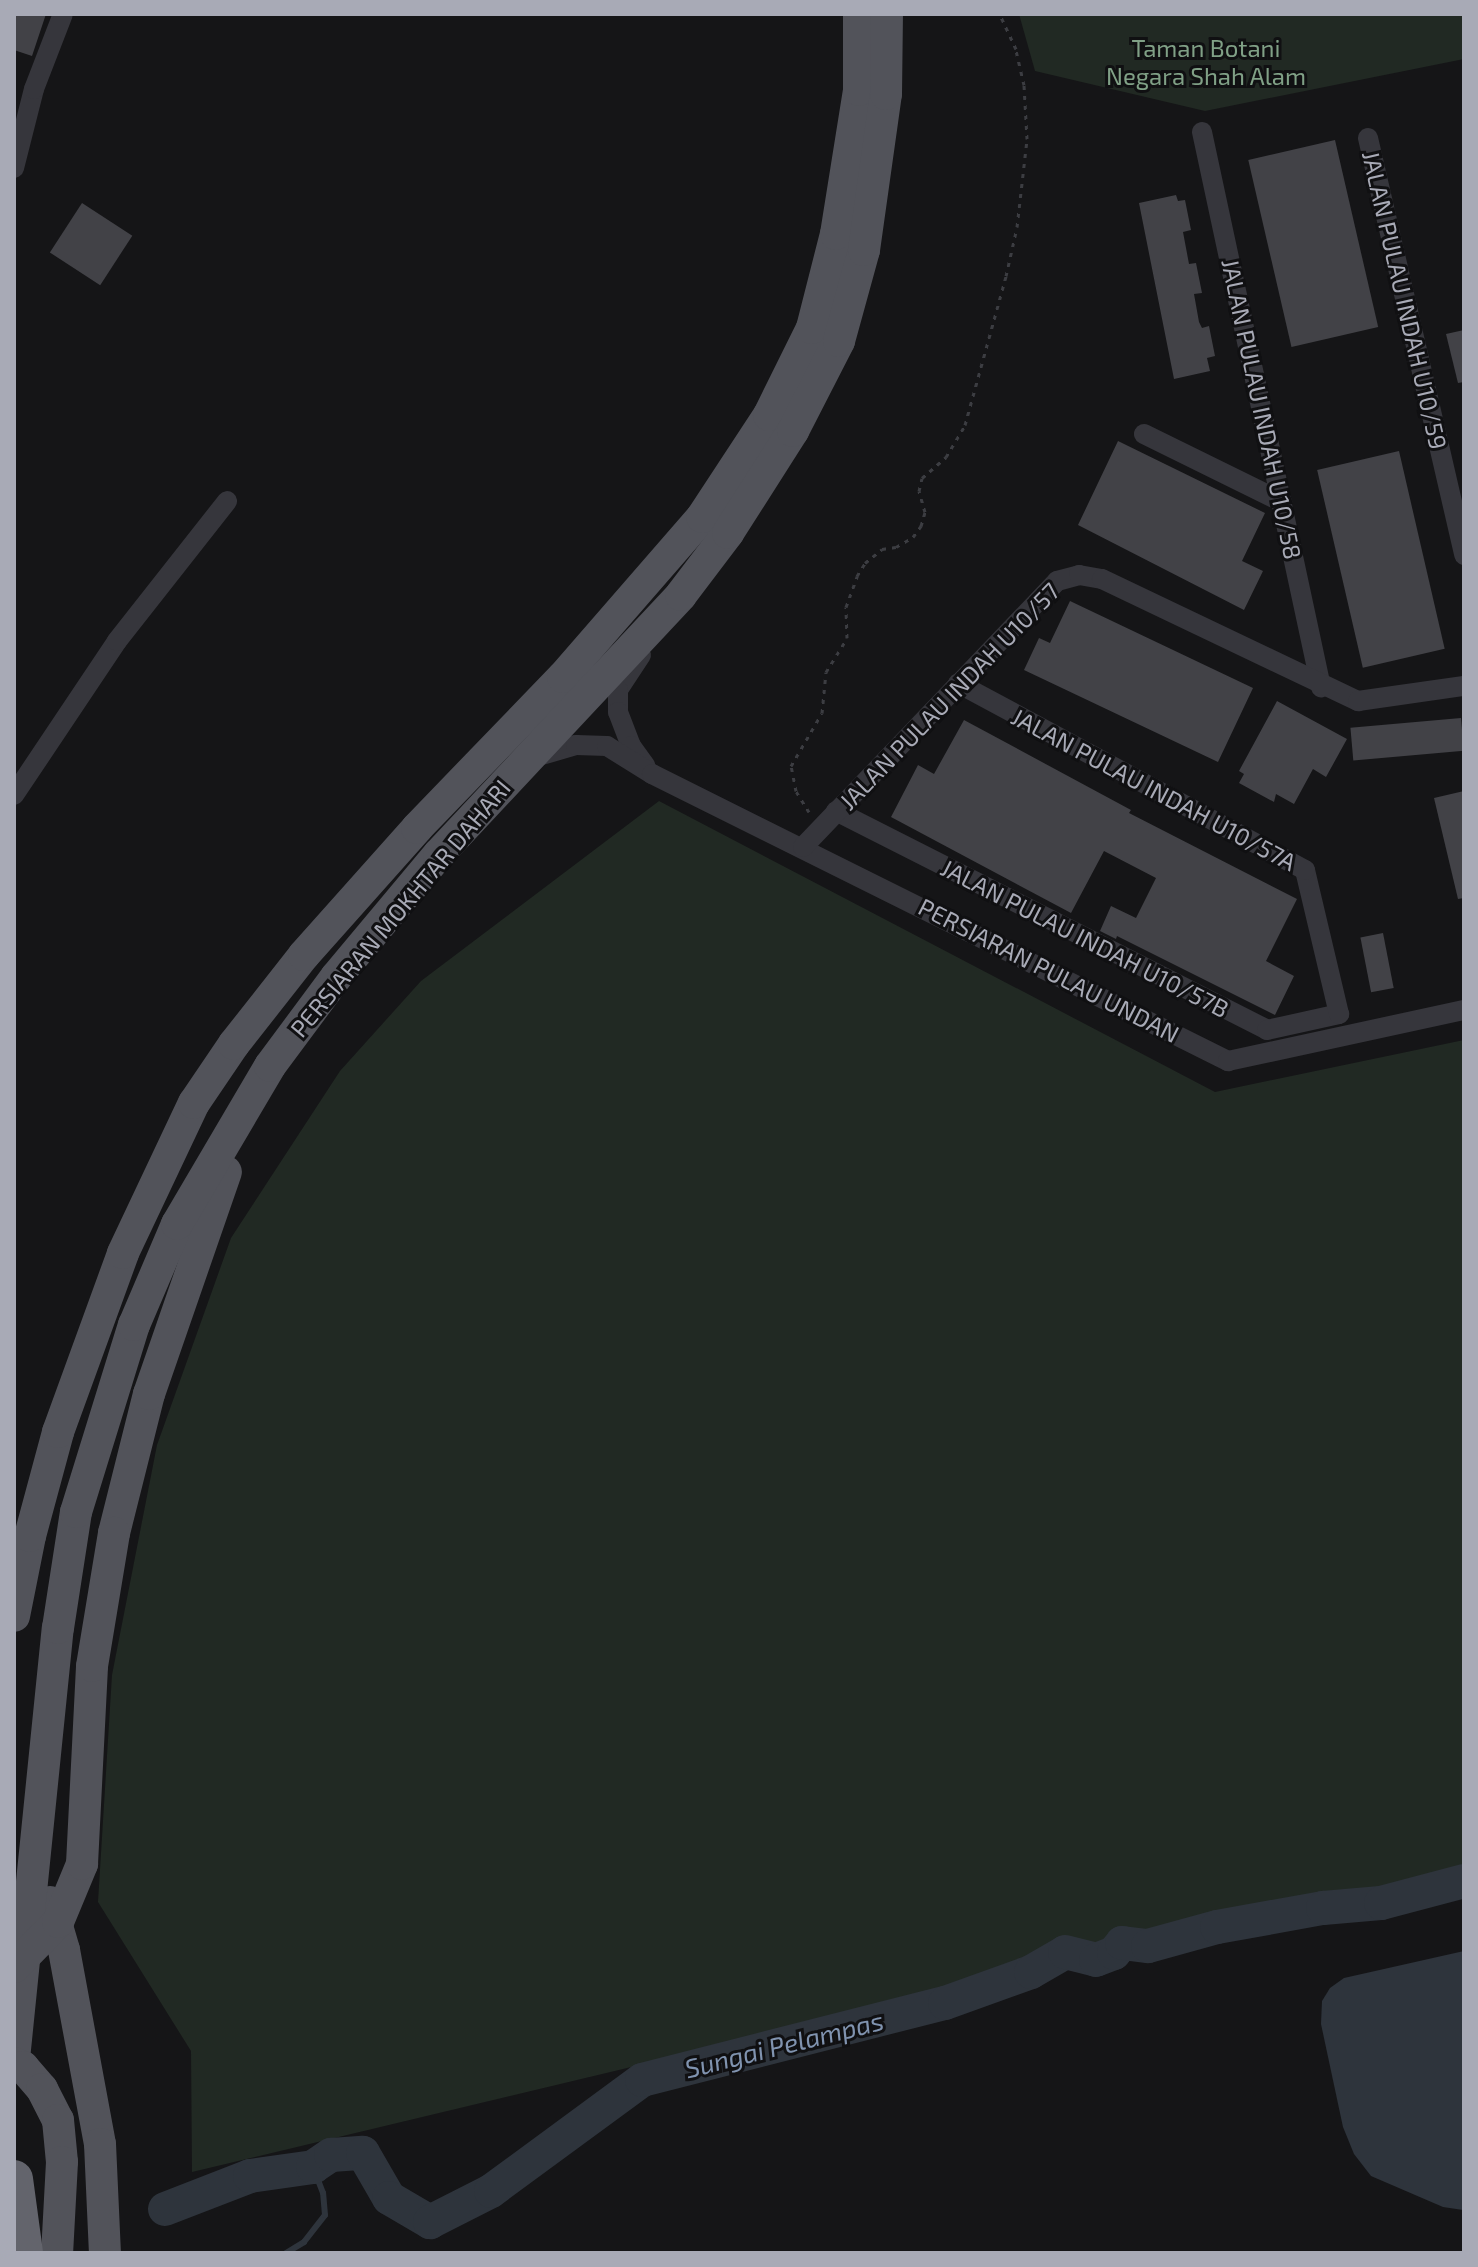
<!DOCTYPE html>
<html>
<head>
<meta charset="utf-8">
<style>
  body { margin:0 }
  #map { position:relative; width:1478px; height:2267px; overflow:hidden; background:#151517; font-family:"Exo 2",sans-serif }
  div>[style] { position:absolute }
  .green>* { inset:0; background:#212923 }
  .water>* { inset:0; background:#2e343c }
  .stream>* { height:6px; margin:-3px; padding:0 3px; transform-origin:3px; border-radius:3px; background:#2e343c }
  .river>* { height:34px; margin:-17px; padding:0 17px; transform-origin:17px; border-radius:17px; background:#2e343c }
  .building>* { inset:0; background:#424247; transform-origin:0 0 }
  .path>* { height:3px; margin-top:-1.5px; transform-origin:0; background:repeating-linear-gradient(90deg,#3c3d42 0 4px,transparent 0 10px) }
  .minor>* { height:20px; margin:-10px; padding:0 10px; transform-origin:10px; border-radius:10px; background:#36363c }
  .primary>* { height:32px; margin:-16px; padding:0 16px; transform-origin:16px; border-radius:16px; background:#52535a }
  .motorway>* { height:38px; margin:-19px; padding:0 19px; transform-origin:19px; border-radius:19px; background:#63646c }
  .primary-bridge>* { height:32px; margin:-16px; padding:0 16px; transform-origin:16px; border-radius:16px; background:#52535a }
  span { translate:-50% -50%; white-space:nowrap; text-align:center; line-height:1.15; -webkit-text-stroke:6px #101012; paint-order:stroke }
  .park-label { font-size:24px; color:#80a086 }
  .street-label { font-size:24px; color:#a8aab6 }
  .water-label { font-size:26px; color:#8093af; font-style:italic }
  .frame { position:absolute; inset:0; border:16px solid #a8aab6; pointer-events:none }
</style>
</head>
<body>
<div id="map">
  <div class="green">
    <i style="clip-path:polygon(1019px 14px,1464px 14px,1464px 59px,1205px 111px,1035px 71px)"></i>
    <i style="clip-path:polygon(659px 801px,1215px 1092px,1464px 1040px,1464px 1868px,192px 2172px,191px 2051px,98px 1902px,112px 1675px,157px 1445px,231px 1238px,340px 1071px,421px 981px)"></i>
  </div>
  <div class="water">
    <i style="clip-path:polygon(1464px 1951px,1464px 2210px,1463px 2210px,1443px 2207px,1371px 2176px,1354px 2154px,1343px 2127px,1321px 2024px,1322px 2001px,1330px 1988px,1344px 1978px)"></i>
  </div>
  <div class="stream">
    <i style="left:286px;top:2253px;width:21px;rotate:-31deg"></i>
    <i style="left:304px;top:2242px;width:34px;rotate:-52deg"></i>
    <i style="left:325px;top:2215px;width:22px;rotate:-95deg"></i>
    <i style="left:323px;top:2193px;width:28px;rotate:-111deg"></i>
  </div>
  <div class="river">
    <i style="left:165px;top:2209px;width:91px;rotate:-21.2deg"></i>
    <i style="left:250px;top:2176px;width:64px;rotate:-8.1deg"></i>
    <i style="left:313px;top:2167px;width:22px;rotate:-34deg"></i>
    <i style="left:331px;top:2155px;width:32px;rotate:-4deg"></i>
    <i style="left:363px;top:2153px;width:52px;rotate:60deg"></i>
    <i style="left:389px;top:2198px;width:48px;rotate:30.3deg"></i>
    <i style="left:430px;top:2222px;width:68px;rotate:-26.9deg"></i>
    <i style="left:491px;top:2191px;width:187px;rotate:-36.3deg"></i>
    <i style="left:642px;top:2080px;width:313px;rotate:-14.3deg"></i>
    <i style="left:945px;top:2003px;width:91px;rotate:-19.8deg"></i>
    <i style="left:1031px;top:1972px;width:39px;rotate:-30deg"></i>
    <i style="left:1065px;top:1952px;width:32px;rotate:14deg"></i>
    <i style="left:1096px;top:1960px;width:19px;rotate:-21deg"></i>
    <i style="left:1114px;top:1953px;width:13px;rotate:-51deg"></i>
    <i style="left:1122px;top:1943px;width:26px;rotate:7deg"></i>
    <i style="left:1148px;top:1946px;width:72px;rotate:-15.4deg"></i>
    <i style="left:1217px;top:1927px;width:108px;rotate:-10.2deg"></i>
    <i style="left:1323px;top:1908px;width:58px;rotate:-4.9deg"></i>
    <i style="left:1381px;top:1903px;width:86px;rotate:-14.8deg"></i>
  </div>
  <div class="building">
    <i style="clip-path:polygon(14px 14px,46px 14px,32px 56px,14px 50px)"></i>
    <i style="left:1335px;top:140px;width:192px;height:89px;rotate:77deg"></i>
    <i style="clip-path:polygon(1176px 195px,1178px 201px,1185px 200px,1191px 230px,1183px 232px,1189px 264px,1196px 263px,1202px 293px,1194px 294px,1199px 322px,1202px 328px,1209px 326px,1215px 356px,1207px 358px,1210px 371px,1174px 379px,1139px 203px)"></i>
    <i style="left:82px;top:203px;width:60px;height:59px;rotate:33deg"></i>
    <i style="clip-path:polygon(1464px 330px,1464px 382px,1458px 383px,1446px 334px)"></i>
    <i style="clip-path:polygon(1118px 441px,1265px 513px,1242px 561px,1263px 571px,1244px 610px,1078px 525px)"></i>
    <i style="left:1399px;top:451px;width:203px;height:84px;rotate:77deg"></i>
    <i style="clip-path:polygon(1070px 601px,1253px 688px,1218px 762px,1024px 670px,1039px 638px,1050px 643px)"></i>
    <i style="clip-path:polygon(1277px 701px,1347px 739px,1326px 777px,1313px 769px,1294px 804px,1276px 794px,1274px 802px,1239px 783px,1244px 774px,1239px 771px)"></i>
    <i style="left:1461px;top:718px;width:33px;height:111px;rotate:85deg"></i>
    <i style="clip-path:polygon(964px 720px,1131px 810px,1129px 813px,1297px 899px,1266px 961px,1294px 976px,1275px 1015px,1117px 936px,1116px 939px,1100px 931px,1111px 906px,1136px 918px,1156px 878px,1104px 851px,1071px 913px,891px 817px,918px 765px,934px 774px)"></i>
    <i style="clip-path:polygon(1464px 791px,1464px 898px,1458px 899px,1434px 798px)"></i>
    <i style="left:1383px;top:933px;width:56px;height:23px;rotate:79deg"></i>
  </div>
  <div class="path">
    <i style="left:809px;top:812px;width:25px;rotate:-122deg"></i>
    <i style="left:796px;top:791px;width:25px;rotate:-101deg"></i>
    <i style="left:791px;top:766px;width:61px;rotate:-59.7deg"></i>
    <i style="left:822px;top:713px;width:41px;rotate:-84.4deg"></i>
    <i style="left:826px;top:672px;width:40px;rotate:-58deg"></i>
    <i style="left:847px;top:638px;width:31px;rotate:-92deg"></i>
    <i style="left:846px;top:607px;width:33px;rotate:-70deg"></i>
    <i style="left:857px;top:576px;width:15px;rotate:-58deg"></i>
    <i style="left:865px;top:563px;width:22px;rotate:-39deg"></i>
    <i style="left:882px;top:549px;width:14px;rotate:-8deg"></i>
    <i style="left:896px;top:547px;width:20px;rotate:-30deg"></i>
    <i style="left:913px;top:537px;width:14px;rotate:-54deg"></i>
    <i style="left:921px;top:526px;width:15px;rotate:-74deg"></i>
    <i style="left:925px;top:512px;width:22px;rotate:-106deg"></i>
    <i style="left:919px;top:491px;width:13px;rotate:-77deg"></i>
    <i style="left:922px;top:478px;width:32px;rotate:-41deg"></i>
    <i style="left:946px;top:457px;width:37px;rotate:-59deg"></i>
    <i style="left:965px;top:425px;width:155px;rotate:-74.6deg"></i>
    <i style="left:1006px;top:276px;width:50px;rotate:-77.3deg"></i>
    <i style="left:1017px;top:227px;width:89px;rotate:-83.5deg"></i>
    <i style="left:1027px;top:139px;width:54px;rotate:-93.2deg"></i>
    <i style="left:1024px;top:85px;width:37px;rotate:-103deg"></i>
    <i style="left:1016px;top:49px;width:38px;rotate:-115deg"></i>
  </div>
  <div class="minor">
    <i style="left:1202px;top:132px;width:568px;rotate:77.9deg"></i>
    <i style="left:1368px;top:138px;width:428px;rotate:77deg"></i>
    <i style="left:14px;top:168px;width:81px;rotate:-75.8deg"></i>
    <i style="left:34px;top:89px;width:80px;rotate:-68.9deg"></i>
    <i style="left:1144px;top:434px;width:154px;rotate:26.2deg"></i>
    <i style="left:641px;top:655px;width:42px;rotate:123.3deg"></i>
    <i style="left:618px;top:690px;width:22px;rotate:90deg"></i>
    <i style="left:618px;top:712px;width:36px;rotate:69deg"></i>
    <i style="left:631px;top:746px;width:24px;rotate:54deg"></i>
    <i style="left:535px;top:757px;width:43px;rotate:-16.3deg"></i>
    <i style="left:576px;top:745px;width:31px;rotate:2deg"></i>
    <i style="left:607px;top:746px;width:53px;rotate:31.9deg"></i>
    <i style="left:652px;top:774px;width:644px;rotate:26.49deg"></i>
    <i style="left:1228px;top:1061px;width:241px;rotate:-12.2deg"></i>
    <i style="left:14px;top:795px;width:185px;rotate:-56.2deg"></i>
    <i style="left:117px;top:641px;width:178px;rotate:-51.8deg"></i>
    <i style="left:836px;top:811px;width:483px;rotate:26.9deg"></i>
    <i style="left:1267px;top:1030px;width:74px;rotate:-12.5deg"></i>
    <i style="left:1339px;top:1014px;width:148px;rotate:-103.3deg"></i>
    <i style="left:1305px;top:870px;width:394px;rotate:-151.7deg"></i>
    <i style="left:803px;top:847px;width:368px;rotate:-46.3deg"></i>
    <i style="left:1057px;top:581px;width:23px;rotate:-15deg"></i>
    <i style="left:1079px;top:575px;width:23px;rotate:10deg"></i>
    <i style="left:1102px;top:579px;width:284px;rotate:25.5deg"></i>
    <i style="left:1358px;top:701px;width:107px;rotate:-8.1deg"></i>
  </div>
  <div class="primary">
    <i style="left:114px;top:1533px;width:143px;rotate:-75.9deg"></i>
    <i style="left:149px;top:1394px;width:235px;rotate:-70.9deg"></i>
    <i style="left:14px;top:1616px;width:82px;rotate:-78.7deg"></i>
    <i style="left:30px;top:1536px;width:108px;rotate:-74.9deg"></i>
    <i style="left:58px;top:1432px;width:190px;rotate:-70deg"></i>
    <i style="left:123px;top:1253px;width:166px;rotate:-64.7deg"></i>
    <i style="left:194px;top:1103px;width:71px;rotate:-55.9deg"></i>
    <i style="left:234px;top:1044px;width:113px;rotate:-51.8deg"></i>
    <i style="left:304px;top:955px;width:170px;rotate:-48.3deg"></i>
    <i style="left:417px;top:828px;width:210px;rotate:-46deg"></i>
    <i style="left:563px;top:677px;width:212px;rotate:-49deg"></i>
    <i style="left:702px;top:517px;width:122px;rotate:-56.7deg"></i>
    <i style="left:769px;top:415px;width:97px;rotate:-63.7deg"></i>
    <i style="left:812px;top:328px;width:97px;rotate:-75.7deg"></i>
    <i style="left:836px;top:234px;width:146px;rotate:-80.9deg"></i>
    <i style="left:859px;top:90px;width:76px;rotate:-90deg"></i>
    <i style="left:50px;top:1902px;width:50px;rotate:73.7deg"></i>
    <i style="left:64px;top:1950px;width:197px;rotate:79.5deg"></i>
    <i style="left:100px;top:2144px;width:109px;rotate:87.4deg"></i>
    <i style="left:14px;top:2059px;width:433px;rotate:-84.2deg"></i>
    <i style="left:58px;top:1628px;width:117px;rotate:-81.2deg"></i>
    <i style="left:76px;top:1512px;width:196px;rotate:-72.8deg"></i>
    <i style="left:134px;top:1325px;width:110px;rotate:-66.9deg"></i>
    <i style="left:177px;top:1224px;width:183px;rotate:-59.5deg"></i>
    <i style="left:270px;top:1066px;width:111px;rotate:-53.4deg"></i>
    <i style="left:336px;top:977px;width:160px;rotate:-50.1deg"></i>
    <i style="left:439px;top:854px;width:354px;rotate:-46.9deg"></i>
    <i style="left:681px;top:595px;width:78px;rotate:-52.8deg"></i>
    <i style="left:728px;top:533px;width:121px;rotate:-57.5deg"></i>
    <i style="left:793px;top:431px;width:101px;rotate:-62.9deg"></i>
    <i style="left:839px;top:341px;width:94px;rotate:-74.6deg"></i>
    <i style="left:864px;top:250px;width:158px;rotate:-82deg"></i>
    <i style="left:886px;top:94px;width:80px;rotate:-89.3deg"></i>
    <i style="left:14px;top:2063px;width:10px;rotate:24deg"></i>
    <i style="left:23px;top:2067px;width:29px;rotate:49deg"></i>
    <i style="left:42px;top:2089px;width:35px;rotate:63deg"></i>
    <i style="left:58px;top:2120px;width:42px;rotate:84.6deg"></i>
    <i style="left:62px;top:2162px;width:91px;rotate:93.1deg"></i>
  </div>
  <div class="motorway">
    <i style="left:14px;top:2179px;width:75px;rotate:82.3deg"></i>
  </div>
  <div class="primary-bridge">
    <i style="left:14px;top:1967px;width:63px;rotate:-45.6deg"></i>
    <i style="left:58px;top:1922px;width:63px;rotate:-67.5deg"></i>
    <i style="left:82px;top:1864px;width:198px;rotate:-87.1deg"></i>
    <i style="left:92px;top:1666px;width:135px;rotate:-80.6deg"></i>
  </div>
  <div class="park-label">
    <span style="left:1206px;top:62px">Taman Botani<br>Negara Shah Alam</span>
  </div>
  <div class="street-label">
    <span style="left:1405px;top:300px;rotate:77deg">JALAN PULAU INDAH U10/59</span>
    <span style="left:1262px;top:409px;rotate:78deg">JALAN PULAU INDAH U10/58</span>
    <span style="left:949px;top:696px;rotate:-46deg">JALAN PULAU INDAH U10/57</span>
    <span style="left:1154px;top:789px;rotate:28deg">JALAN PULAU INDAH U10/57A</span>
    <span style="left:400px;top:908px;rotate:-50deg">PERSIARAN MOKHTAR DAHARI</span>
    <span style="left:1085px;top:938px;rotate:27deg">JALAN PULAU INDAH U10/57B</span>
    <span style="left:1049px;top:970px;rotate:27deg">PERSIARAN PULAU UNDAN</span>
  </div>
  <div class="water-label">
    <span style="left:784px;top:2044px;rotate:-14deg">Sungai Pelampas</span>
  </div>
  <div class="frame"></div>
</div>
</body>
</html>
